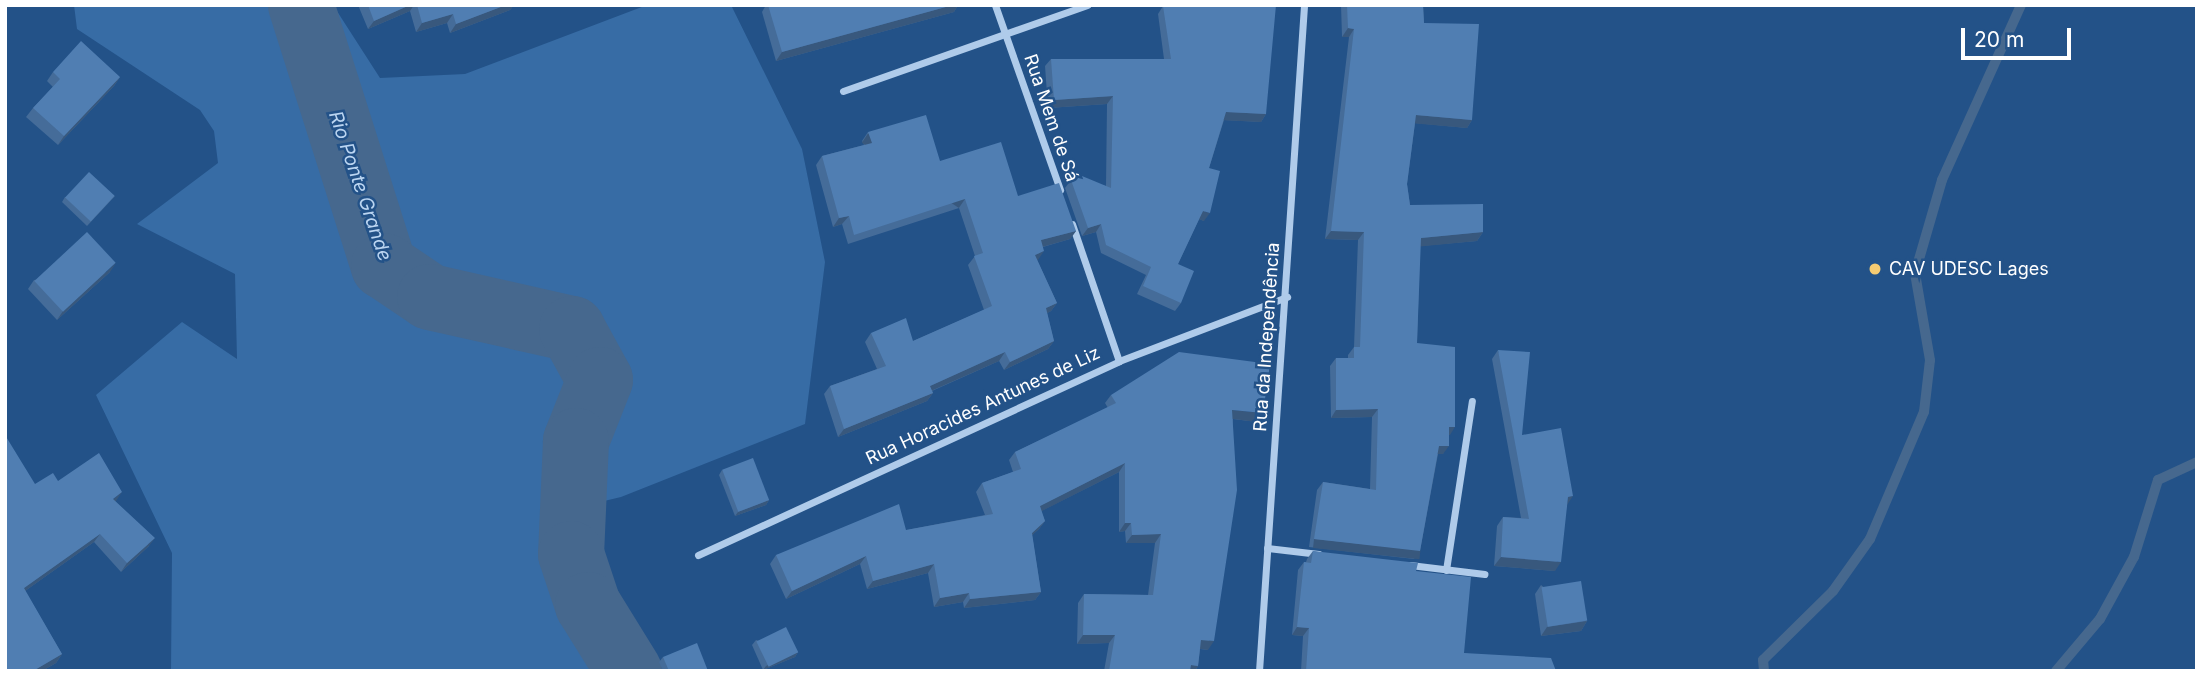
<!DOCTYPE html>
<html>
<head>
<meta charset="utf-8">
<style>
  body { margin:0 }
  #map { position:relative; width:2202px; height:676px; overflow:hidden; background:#235288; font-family:Inter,sans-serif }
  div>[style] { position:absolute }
  .green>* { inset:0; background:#376ca5 }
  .stream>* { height:10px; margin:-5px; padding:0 5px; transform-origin:5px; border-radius:5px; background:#46688e }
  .river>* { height:66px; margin:-33px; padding:0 33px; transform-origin:33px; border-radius:33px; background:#46688e }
  .minor>* { height:7px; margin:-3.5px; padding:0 3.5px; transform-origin:3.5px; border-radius:3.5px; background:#afcbea }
  .wall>* { inset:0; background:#456c99 }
  .shaded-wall>* { inset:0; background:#38587d; transform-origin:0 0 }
  .building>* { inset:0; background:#507eb2; transform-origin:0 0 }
  .dots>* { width:19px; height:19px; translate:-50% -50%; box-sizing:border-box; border:4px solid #235288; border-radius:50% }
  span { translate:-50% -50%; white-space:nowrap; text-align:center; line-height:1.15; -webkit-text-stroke:5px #235288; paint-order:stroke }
  .street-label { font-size:18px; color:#fff }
  .poi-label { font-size:18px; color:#fff }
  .left { translate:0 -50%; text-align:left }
  .water-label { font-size:19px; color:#bbd5f1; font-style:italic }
  .frame { position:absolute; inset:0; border:7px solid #fff; pointer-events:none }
  .scale { position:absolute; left:1961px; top:28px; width:110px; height:32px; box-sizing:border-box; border:4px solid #fff; border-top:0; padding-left:9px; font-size:21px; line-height:24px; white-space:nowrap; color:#fff; -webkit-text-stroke:5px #235288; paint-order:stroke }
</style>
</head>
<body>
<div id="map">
  <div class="green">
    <i style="clip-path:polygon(74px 5px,333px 5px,380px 78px,465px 74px,647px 5px,731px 5px,802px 149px,825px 262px,805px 424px,621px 497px,558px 512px,650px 671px,171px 671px,172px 553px,96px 395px,182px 322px,237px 359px,235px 274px,137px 224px,218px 163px,214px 131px,200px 110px,77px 29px)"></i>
  </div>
  <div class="stream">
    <i style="left:1764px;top:671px;width:11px;rotate:-95deg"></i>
    <i style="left:1763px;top:660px;width:98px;rotate:-44.6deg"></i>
    <i style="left:1833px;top:591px;width:64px;rotate:-54.6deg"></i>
    <i style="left:1870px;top:539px;width:138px;rotate:-67deg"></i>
    <i style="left:1924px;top:412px;width:52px;rotate:-83.4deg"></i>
    <i style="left:1930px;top:360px;width:88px;rotate:-99.8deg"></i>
    <i style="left:1915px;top:273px;width:97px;rotate:-73.8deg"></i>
    <i style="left:1942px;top:180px;width:192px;rotate:-65.7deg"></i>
    <i style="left:2056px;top:671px;width:68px;rotate:-49.8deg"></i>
    <i style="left:2100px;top:619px;width:71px;rotate:-61.3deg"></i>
    <i style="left:2134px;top:557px;width:81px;rotate:-72.7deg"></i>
    <i style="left:2158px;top:480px;width:43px;rotate:-24.8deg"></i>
  </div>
  <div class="river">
    <i style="left:301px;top:5px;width:274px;rotate:72.4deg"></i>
    <i style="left:384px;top:266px;width:55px;rotate:34deg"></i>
    <i style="left:430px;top:297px;width:146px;rotate:12.7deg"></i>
    <i style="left:572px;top:329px;width:58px;rotate:61.2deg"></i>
    <i style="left:600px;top:380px;width:66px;rotate:111.5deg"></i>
    <i style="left:576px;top:441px;width:113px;rotate:92.5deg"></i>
    <i style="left:571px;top:554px;width:54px;rotate:71.6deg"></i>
    <i style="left:588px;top:605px;width:78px;rotate:58.2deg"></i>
  </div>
  <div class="minor">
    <i style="left:995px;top:5px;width:196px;rotate:70.6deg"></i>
    <i style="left:843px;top:91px;width:259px;rotate:-19.4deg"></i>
    <i style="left:1072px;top:224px;width:145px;rotate:71.1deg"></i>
    <i style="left:1267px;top:548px;width:52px;rotate:6.6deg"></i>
    <i style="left:698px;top:555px;width:464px;rotate:-24.7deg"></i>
    <i style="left:1119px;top:361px;width:180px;rotate:-20.9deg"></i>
    <i style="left:1410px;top:565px;width:75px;rotate:6.9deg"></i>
    <i style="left:1446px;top:570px;width:171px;rotate:-81.3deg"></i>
    <i style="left:1259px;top:671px;width:668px;rotate:-86.13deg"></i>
  </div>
  <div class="wall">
    <i style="clip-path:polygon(358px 5px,514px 5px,510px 10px,450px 33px,447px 23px,416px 32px,410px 11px,368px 29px)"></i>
    <i style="clip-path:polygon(766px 5px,958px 5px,954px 12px,776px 61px,762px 12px)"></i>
    <i style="clip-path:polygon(1341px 5px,1423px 5px,1424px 23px,1472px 120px,1467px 128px,1415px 123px,1407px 184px,1410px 205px,1483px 232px,1477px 241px,1420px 246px,1417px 343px,1450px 435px,1449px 435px,1443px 454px,1438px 454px,1420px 551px,1414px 559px,1309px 547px,1317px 490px,1323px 482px,1370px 489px,1372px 417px,1331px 418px,1330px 366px,1336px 358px,1348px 358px,1348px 355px,1354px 347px,1358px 240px,1325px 239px,1349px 37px,1342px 37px)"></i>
    <i style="clip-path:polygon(1163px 6px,1266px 114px,1261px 122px,1224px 120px,1209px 168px,1204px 221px,1199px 219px,1178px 264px,1181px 303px,1175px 311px,1137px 294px,1146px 275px,1101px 253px,1096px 232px,1082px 236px,1065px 188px,1071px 180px,1106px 186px,1107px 104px,1048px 108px,1045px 66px,1051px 59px,1164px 59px,1158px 14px)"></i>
    <i style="clip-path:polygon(53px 72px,120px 77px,114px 86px,58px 145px,26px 117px,33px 108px,53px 87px,47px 81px)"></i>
    <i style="clip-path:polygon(868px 132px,940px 161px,1018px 196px,1076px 231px,1070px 239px,1043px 247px,1037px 260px,1057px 303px,1051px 311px,1047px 313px,1054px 341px,1048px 349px,1004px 370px,999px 361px,932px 391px,933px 393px,927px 401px,838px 437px,824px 394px,830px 386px,877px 369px,865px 342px,871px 333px,913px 341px,984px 310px,968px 265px,975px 256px,959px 208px,848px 244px,842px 224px,833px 227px,816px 165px,822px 156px,864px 145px,862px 141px)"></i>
    <i style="clip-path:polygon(115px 196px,87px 226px,62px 202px,65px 197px)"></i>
    <i style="clip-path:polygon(110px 272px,57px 320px,28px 289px,34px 280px)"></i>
    <i style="clip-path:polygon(1498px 350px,1522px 435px,1567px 505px,1555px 571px,1494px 566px,1497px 526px,1503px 517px,1521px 518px,1492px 359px)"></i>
    <i style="clip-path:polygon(1111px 395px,1257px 422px,1233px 419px,1208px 650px,1200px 649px,1198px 666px,1195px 671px,1104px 671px,1109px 643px,1077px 644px,1078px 603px,1084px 594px,1148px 595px,1155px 543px,1126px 543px,1125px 531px,1119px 532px,1119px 472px,1041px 511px,1045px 521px,1039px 529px,1032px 535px,1041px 592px,1035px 600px,964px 608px,963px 602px,934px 607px,928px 573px,867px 589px,860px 564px,786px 599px,770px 564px,776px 555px,985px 515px,976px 492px,982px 483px,1013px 472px,1009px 460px,1015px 452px,1108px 408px,1105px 403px)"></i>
    <i style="clip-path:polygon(722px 470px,769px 500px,766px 505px,735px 516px,719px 475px)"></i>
    <i style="clip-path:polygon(58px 481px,116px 501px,115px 501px,149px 546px,121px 572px,94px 542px,25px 591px,62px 654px,56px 663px,42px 671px,5px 671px,35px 484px)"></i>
    <i style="clip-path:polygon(1313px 551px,1416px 571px,1464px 653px,1556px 671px,1301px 671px,1303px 636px,1292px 635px,1298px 570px,1304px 562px,1306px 562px,1307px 559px)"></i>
    <i style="clip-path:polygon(1541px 585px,1587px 621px,1581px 631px,1541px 636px,1535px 594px)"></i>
    <i style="clip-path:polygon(756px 640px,798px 652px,795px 657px,763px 670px,752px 645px)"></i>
    <i style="clip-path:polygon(663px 657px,708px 671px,663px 671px,659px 662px)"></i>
  </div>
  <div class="shaded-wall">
    <i style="clip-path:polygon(410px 5px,414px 5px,410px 11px,368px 29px,374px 21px)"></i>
    <i style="clip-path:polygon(506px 5px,514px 5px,510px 10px,450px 33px,456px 24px)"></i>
    <i style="clip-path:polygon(953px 5px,958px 5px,954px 12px,776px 61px,782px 52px)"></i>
    <i style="clip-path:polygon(453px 14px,447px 23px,416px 32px,422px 23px)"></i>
    <i style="clip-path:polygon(1348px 28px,1354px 29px,1349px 37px,1342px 37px)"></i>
    <i style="clip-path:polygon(120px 77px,114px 86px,58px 145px,64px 136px)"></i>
    <i style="clip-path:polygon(1113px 96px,1107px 104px,1048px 108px,1054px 100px)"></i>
    <i style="clip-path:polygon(1226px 112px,1266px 114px,1261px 122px,1220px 120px)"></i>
    <i style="clip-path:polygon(1416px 115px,1472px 120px,1467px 128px,1410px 123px)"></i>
    <i style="left:965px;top:199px;width:11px;height:117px;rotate:124deg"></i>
    <i style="clip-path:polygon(1203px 211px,1210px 213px,1204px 221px,1198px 219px)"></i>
    <i style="clip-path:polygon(849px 216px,842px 224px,833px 227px,839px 218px)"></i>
    <i style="clip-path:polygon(1101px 224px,1096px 232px,1082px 236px,1088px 228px)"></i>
    <i style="clip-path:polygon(1076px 231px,1070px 239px,1035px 249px,1041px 240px)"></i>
    <i style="clip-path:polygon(1331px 231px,1364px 232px,1358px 240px,1325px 239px)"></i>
    <i style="clip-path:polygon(1483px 232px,1477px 241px,1415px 247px,1421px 238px)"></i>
    <i style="clip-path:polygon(1044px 251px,1038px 260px,1029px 263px,1035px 255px)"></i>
    <i style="clip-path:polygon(116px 263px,110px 272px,57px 320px,63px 311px)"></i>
    <i style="clip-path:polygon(1057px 303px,1051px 311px,1040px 317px,1046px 308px)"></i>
    <i style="clip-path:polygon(1054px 341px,1048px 349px,1004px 370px,1010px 362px)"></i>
    <i style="clip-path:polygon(1005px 352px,999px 361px,924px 394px,930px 386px)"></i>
    <i style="clip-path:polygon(933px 393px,927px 401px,838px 437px,844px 429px)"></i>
    <i style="clip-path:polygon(1378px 409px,1372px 417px,1331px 418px,1336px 410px)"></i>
    <i style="clip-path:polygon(1232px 410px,1263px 413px,1257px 422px,1226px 418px)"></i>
    <i style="clip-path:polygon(1449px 427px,1455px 427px,1450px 435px,1443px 435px)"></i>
    <i style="clip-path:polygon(1439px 446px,1449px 446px,1443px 454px,1433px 454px)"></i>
    <i style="clip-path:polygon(1125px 463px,1119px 472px,1034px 515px,1040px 506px)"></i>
    <i style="clip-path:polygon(122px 492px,116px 501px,107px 507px,113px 499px)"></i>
    <i style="clip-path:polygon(1573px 496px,1567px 505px,1568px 497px)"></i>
    <i style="clip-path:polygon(769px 500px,766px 505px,735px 516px,738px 512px)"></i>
    <i style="clip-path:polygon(1045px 521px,1039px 529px,1026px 541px,1032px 533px)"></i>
    <i style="clip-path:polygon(1125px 523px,1131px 523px,1125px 531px,1119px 532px)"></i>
    <i style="clip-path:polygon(100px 534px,94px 542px,18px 596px,24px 588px)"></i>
    <i style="clip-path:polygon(1161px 534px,1155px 543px,1126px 543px,1132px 535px)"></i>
    <i style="clip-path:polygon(155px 538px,149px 546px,121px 572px,127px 563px)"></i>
    <i style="left:1314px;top:539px;width:107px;height:9px;rotate:6deg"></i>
    <i style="clip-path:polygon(866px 556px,860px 564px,786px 599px,792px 591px)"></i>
    <i style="clip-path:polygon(1501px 557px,1561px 562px,1555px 571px,1494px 566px)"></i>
    <i style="clip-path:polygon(934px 564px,928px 573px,867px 589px,873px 581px)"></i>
    <i style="clip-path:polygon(1041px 592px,1035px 600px,964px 608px,970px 599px)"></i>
    <i style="clip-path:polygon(969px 593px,963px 602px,934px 607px,940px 598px)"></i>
    <i style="clip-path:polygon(1587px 621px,1581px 631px,1541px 636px,1547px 627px)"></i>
    <i style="clip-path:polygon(1297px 627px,1309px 628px,1303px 636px,1292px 635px)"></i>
    <i style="clip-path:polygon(1083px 635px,1115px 635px,1109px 643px,1077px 644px)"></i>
    <i style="clip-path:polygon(1201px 640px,1214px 641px,1208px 650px,1195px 648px)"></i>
    <i style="clip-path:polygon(798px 652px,795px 657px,763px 670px,766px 666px)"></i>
    <i style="clip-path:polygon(62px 654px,56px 663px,42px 671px,33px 671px)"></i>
    <i style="clip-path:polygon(1191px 665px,1198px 666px,1195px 671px,1187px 671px)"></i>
  </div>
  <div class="building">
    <i style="clip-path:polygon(368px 5px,410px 5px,374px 21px)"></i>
    <i style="clip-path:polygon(417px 5px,506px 5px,456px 24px,453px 14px,422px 23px)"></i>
    <i style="clip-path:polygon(768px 5px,953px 5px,782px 52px)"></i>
    <i style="clip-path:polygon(1276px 5px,1266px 114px,1226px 112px,1209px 168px,1220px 171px,1210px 213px,1203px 211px,1178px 264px,1194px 271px,1181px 303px,1143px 286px,1151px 267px,1106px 245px,1101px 224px,1088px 228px,1071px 180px,1082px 176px,1111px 188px,1113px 96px,1054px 100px,1051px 59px,1171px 59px,1163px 6px)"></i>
    <i style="clip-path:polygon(1347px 5px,1423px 5px,1424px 23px,1479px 24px,1472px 120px,1416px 115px,1407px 184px,1410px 205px,1483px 204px,1483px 232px,1421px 238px,1417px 343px,1455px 347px,1455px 427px,1449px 427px,1449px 446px,1439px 446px,1420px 551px,1314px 539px,1323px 482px,1376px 490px,1378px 409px,1336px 410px,1336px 358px,1354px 358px,1354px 347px,1360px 347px,1364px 232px,1331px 231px,1354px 29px,1348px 28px)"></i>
    <i style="clip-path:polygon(81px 41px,120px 77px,64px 136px,33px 108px,60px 79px,53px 72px)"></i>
    <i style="clip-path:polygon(926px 115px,940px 161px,1001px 142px,1018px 196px,1059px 183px,1076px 231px,1041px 240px,1044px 251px,1035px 255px,1057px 303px,1046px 308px,1054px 341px,1010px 362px,1005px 352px,930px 386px,933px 393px,844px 429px,830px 386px,886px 366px,871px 333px,906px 318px,913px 341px,992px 306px,974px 256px,983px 253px,965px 199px,854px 235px,849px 216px,839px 218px,822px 156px,872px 143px,868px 132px)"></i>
    <i style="left:89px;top:172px;width:35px;height:35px;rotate:43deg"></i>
    <i style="left:87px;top:232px;width:42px;height:72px;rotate:47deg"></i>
    <i style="clip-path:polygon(1498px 350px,1530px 352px,1522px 435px,1561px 428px,1573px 496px,1568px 497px,1561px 562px,1501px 557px,1503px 517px,1529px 519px)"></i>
    <i style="clip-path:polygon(1179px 352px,1270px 364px,1263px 413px,1232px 410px,1237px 490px,1214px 641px,1201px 640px,1198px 666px,1191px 665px,1190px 671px,1109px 671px,1115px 635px,1083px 635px,1084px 594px,1153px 595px,1161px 534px,1132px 535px,1131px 523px,1125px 523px,1125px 463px,1040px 506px,1045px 521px,1032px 533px,1041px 592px,970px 599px,969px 593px,940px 598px,934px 564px,873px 581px,866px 556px,792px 591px,776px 555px,899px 504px,906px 530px,993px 514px,982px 483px,1021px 469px,1015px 452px,1116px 403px,1111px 395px)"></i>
    <i style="clip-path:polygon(5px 435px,35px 484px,53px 473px,58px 481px,99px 453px,122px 492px,113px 499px,155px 538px,127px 563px,100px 534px,24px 588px,62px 654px,33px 671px,5px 671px)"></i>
    <i style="left:753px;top:458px;width:45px;height:33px;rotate:69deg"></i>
    <i style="clip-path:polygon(1313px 551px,1418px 563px,1416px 571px,1471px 577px,1464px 653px,1551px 658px,1556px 671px,1306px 671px,1309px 628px,1297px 627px,1304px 562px,1311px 563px)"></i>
    <i style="left:1581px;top:581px;width:40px;height:40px;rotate:81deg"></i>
    <i style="left:786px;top:627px;width:28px;height:33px;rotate:64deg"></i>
    <i style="clip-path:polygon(697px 643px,708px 671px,669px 671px,663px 657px)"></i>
  </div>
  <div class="dots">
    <i style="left:1875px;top:269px;background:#f5cb72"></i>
  </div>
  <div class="street-label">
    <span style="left:1051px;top:118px;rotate:71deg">Rua Mem de Sá</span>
    <span style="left:1267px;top:337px;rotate:-86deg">Rua da Independência</span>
    <span style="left:983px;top:406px;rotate:-25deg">Rua Horacides Antunes de Liz</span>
  </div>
  <div class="poi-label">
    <span class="left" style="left:1889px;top:269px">CAV UDESC Lages</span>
  </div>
  <div class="water-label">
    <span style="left:360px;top:186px;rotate:71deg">Rio Ponte Grande</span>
  </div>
  <div class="frame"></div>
  <div class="scale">20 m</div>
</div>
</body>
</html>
